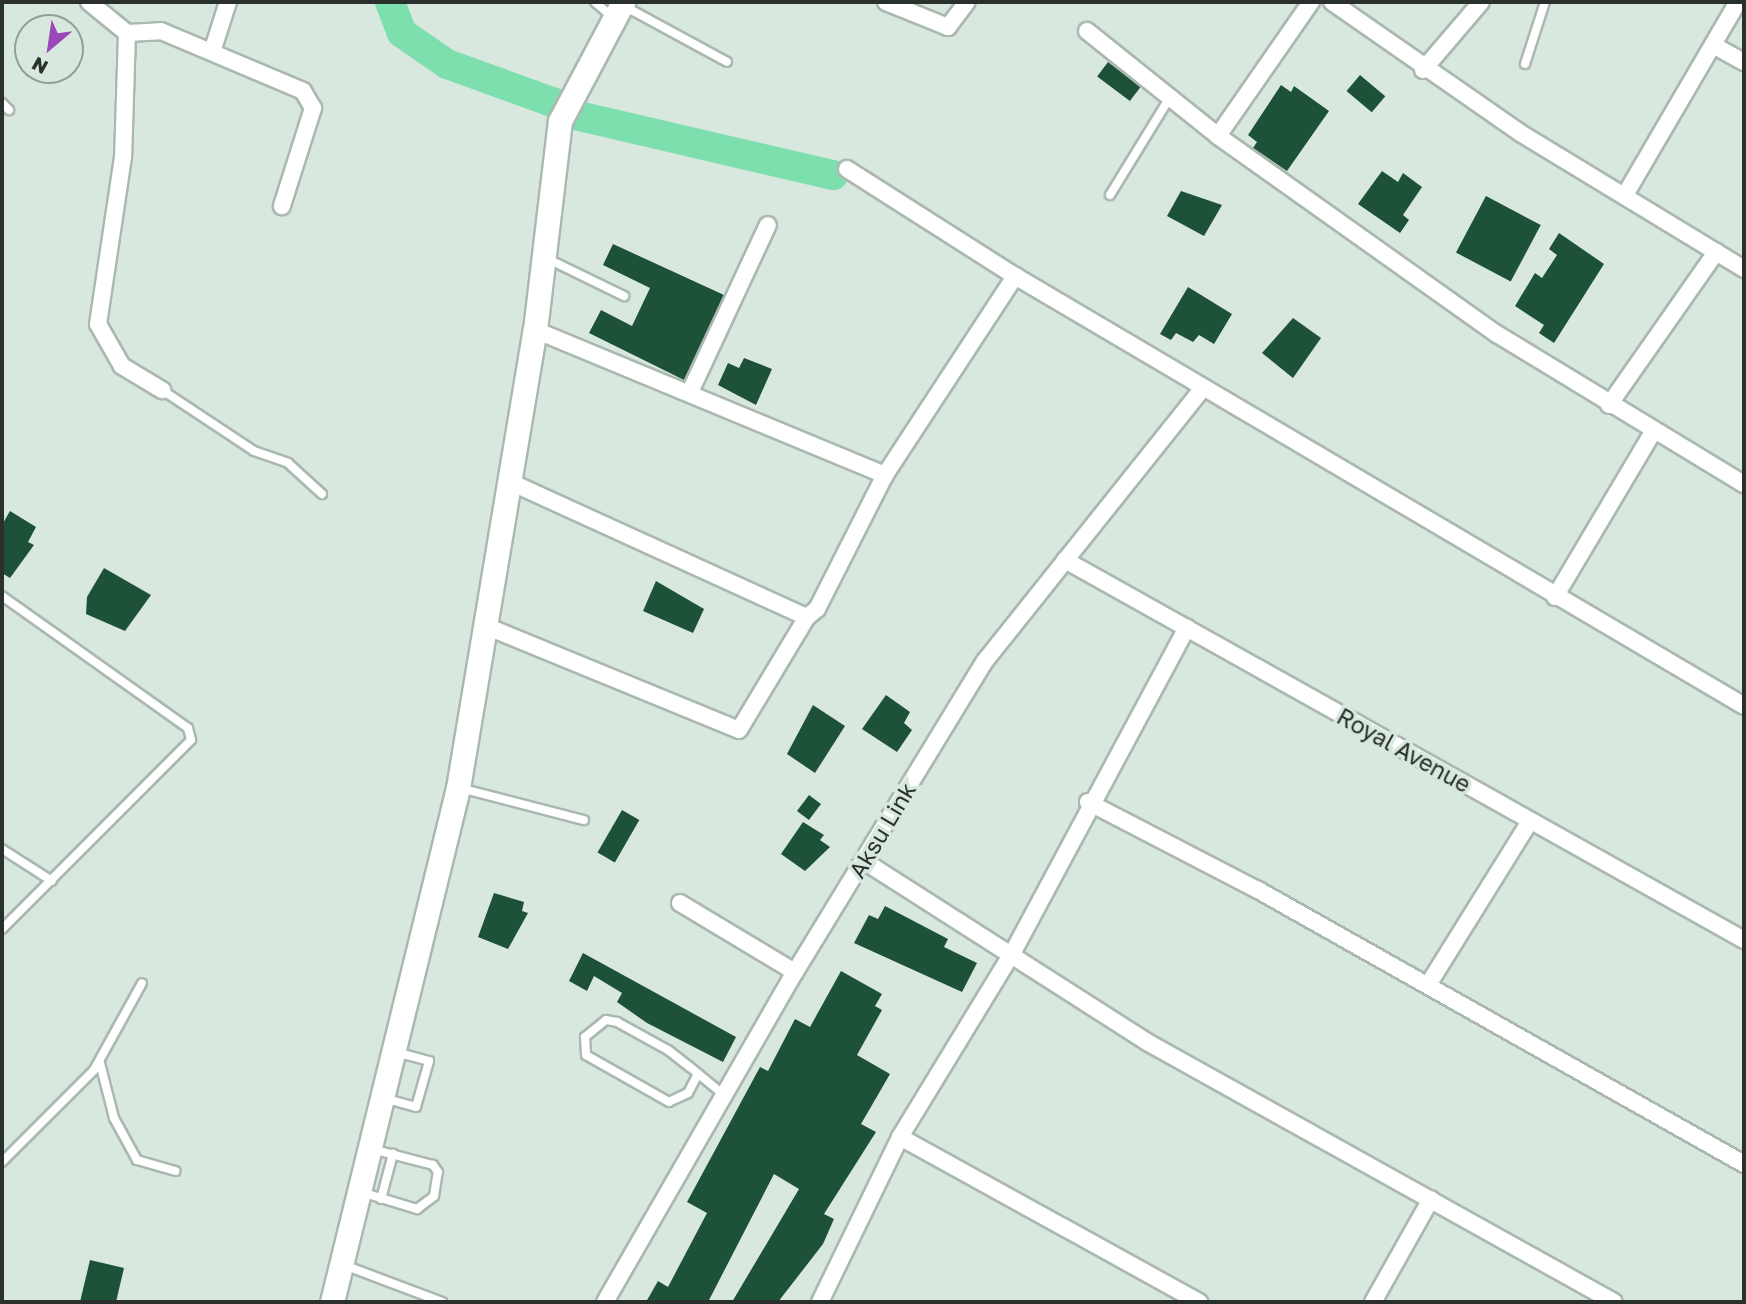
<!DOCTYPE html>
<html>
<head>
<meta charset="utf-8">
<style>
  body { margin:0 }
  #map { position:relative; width:1746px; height:1304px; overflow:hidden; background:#d8e8df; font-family:"Golos Text",sans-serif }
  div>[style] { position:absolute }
  .river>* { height:30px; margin:-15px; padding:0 15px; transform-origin:15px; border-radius:15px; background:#7edfae }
  .building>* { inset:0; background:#1d5239; transform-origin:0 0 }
  .roads { filter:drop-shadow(2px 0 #aab8b0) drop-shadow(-2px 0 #aab8b0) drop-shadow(0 2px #aab8b0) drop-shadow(0 -2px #aab8b0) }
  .lane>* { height:8px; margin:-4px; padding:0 4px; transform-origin:4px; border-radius:4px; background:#fff }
  .street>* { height:16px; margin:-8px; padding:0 8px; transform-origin:8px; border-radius:8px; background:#fff }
  .secondary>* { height:23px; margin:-11.5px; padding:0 11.5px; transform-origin:11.5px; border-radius:11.5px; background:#fff }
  span { translate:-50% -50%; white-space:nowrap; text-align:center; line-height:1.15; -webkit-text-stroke:7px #d8e8df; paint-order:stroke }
  .street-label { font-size:23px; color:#2a302c }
  .frame { position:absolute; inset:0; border:4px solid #2a302c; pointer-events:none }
  .north { position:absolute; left:14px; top:14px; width:70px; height:70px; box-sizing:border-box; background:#d8e8df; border:2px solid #929e97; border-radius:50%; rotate:209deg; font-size:19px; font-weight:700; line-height:28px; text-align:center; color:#2a302c }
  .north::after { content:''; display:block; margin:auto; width:24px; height:32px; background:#9b49b8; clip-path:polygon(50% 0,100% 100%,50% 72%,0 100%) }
</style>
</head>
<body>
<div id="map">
  <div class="river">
    <i style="left:390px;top:2px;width:33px;rotate:69deg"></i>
    <i style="left:402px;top:33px;width:55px;rotate:34.6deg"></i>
    <i style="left:447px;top:64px;width:115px;rotate:19.9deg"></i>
    <i style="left:579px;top:116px;width:261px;rotate:13.1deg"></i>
  </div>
  <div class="building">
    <i style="left:1108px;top:62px;width:41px;height:18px;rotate:37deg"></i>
    <i style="left:1360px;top:75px;width:33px;height:21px;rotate:40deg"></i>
    <i style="clip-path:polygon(1281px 85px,1291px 92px,1294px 86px,1329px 111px,1287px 171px,1253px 148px,1257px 142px,1248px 135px)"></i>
    <i style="clip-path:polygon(1382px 171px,1398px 182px,1403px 173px,1422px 187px,1403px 215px,1409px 220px,1400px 233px,1358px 204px)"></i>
    <i style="clip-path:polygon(1181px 191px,1222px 205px,1204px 236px,1167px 216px)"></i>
    <i style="left:1486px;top:196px;width:62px;height:64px;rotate:28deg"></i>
    <i style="clip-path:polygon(1559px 233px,1604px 264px,1554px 343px,1539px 333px,1544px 325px,1515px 306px,1535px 273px,1542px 278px,1557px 255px,1549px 249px)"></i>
    <i style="clip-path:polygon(613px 244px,724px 295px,684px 380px,589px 333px,601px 310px,632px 326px,650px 288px,603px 265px)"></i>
    <i style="clip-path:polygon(1188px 287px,1232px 314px,1214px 344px,1199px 335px,1193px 342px,1176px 333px,1171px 340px,1160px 334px)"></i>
    <i style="clip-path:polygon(1293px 318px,1321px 338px,1293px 378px,1262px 353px)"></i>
    <i style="clip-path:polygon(744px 358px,772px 369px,756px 405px,718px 385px,728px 363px,739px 368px)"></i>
    <i style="clip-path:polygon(10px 511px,36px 527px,28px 542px,34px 545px,10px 578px,2px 573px,2px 525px)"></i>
    <i style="clip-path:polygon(104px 568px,151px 595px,125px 631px,86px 614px,87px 597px)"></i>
    <i style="clip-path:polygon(656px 581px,704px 609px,693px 633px,643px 611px)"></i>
    <i style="clip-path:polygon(886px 695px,910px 712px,904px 723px,912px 730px,897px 752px,862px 729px)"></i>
    <i style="clip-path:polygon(813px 705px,845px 726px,815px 773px,787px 754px)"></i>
    <i style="left:809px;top:795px;width:15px;height:20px;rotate:37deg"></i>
    <i style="left:622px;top:810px;width:20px;height:49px;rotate:30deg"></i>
    <i style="clip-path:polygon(803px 822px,824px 835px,820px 840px,830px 847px,805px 871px,781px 854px)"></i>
    <i style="clip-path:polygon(494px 893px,524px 902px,522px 911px,528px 913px,508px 949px,478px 937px)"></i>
    <i style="clip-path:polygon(885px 906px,948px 939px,944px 947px,977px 963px,962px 992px,854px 943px,869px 915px,878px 919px)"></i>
    <i style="clip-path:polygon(583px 953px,736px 1037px,723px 1062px,647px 1023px,617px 1002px,622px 993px,594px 976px,587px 991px,569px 981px)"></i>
    <i style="clip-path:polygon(841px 971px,882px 994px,875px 1006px,882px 1010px,857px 1055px,890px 1074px,861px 1124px,876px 1132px,824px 1214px,834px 1219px,823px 1244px,778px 1302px,732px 1302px,799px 1189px,774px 1174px,708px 1302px,646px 1302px,658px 1281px,668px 1287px,707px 1213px,687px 1202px,760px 1067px,768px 1071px,795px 1019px,810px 1027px)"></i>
    <i style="clip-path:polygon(90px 1260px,124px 1268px,116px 1302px,80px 1302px)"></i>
  </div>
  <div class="roads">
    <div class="lane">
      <i style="left:595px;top:2px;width:21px;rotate:41deg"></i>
      <i style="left:624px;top:6px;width:117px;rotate:28.5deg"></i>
      <i style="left:1525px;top:64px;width:65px;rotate:-72.1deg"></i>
      <i style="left:2px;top:103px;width:10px;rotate:45deg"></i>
      <i style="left:1110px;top:195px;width:115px;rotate:-58.5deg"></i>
      <i style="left:546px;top:258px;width:87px;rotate:26deg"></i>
      <i style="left:162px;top:390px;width:110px;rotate:33.5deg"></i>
      <i style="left:254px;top:451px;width:36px;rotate:19deg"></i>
      <i style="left:288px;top:463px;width:46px;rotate:42.4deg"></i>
      <i style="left:2px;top:596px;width:228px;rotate:35.4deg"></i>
      <i style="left:188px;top:728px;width:12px;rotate:76deg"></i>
      <i style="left:191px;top:740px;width:267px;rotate:135deg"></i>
      <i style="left:460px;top:788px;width:128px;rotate:14.5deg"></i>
      <i style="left:2px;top:849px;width:59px;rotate:32.6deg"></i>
      <i style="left:100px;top:1063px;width:57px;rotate:75.7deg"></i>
      <i style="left:114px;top:1118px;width:48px;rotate:61.3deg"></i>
      <i style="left:137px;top:1160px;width:40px;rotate:16deg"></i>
      <i style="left:698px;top:1074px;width:21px;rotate:118deg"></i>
      <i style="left:688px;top:1093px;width:21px;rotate:155deg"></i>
      <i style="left:669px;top:1102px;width:95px;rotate:-150.5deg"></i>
      <i style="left:586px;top:1055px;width:18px;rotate:-93deg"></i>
      <i style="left:585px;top:1037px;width:27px;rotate:-39deg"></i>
      <i style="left:606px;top:1020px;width:11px;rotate:10deg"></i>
      <i style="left:617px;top:1022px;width:58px;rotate:28.8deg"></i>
      <i style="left:668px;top:1050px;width:28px;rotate:38deg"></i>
      <i style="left:690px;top:1067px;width:44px;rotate:39.5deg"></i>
      <i style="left:383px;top:1098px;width:34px;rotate:15deg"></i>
      <i style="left:416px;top:1107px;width:48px;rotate:-74.2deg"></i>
      <i style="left:429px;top:1061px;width:34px;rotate:-165deg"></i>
      <i style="left:2px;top:1162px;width:130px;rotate:-45deg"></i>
      <i style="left:94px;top:1070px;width:99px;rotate:-61.1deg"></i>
      <i style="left:361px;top:1192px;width:59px;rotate:16.9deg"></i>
      <i style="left:417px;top:1209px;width:21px;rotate:-37deg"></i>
      <i style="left:434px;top:1196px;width:24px;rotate:-81deg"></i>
      <i style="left:438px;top:1172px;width:9px;rotate:-126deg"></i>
      <i style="left:433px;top:1165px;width:63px;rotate:-165.3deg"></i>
      <i style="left:381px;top:1199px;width:47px;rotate:-75.1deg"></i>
      <i style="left:344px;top:1265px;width:105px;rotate:20.7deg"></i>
    </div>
    <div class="street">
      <i style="left:89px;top:2px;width:49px;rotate:39.2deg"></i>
      <i style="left:127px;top:33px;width:124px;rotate:91.8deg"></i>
      <i style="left:123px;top:157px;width:169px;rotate:98.5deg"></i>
      <i style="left:98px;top:324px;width:48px;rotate:60.3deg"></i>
      <i style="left:122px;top:366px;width:47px;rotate:31deg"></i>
      <i style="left:886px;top:2px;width:67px;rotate:22deg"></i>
      <i style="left:948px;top:27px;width:31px;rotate:-53deg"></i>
      <i style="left:1311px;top:2px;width:163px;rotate:124.8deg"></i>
      <i style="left:1218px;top:136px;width:342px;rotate:35.4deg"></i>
      <i style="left:1497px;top:334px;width:289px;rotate:31.3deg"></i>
      <i style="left:1332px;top:2px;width:231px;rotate:34.8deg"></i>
      <i style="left:1522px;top:134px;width:260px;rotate:31.3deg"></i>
      <i style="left:1087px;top:31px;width:168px;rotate:38.7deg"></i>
      <i style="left:127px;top:33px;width:34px;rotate:-3deg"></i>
      <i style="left:161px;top:31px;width:154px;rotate:22.9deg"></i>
      <i style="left:303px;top:91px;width:20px;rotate:60deg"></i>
      <i style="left:313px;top:108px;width:103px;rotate:107.6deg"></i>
      <i style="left:1713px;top:45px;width:35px;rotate:29deg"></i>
      <i style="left:212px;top:52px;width:52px;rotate:-72.3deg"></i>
      <i style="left:1423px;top:70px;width:89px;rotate:-49.5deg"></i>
      <i style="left:847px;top:169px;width:199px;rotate:32.5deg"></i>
      <i style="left:1015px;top:276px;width:846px;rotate:30.53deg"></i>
      <i style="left:1625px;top:195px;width:224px;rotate:-59.7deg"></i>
      <i style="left:535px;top:330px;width:379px;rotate:22.5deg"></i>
      <i style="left:885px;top:475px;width:238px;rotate:-56.8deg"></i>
      <i style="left:690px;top:392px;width:184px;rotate:-65deg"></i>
      <i style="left:1609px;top:405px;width:187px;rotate:-55deg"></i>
      <i style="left:508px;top:481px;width:328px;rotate:24.5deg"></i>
      <i style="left:807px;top:617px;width:13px;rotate:-39deg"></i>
      <i style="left:817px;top:609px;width:150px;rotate:-63.1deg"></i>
      <i style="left:1065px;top:560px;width:778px;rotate:29.23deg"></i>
      <i style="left:1555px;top:597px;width:192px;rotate:-59.3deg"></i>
      <i style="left:488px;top:627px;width:271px;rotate:22.3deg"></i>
      <i style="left:739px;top:730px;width:132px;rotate:-59deg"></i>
      <i style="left:1088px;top:802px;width:191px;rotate:27.4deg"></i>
      <i style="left:1258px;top:890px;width:558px;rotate:29.41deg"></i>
      <i style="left:864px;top:861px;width:336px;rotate:32.6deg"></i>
      <i style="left:1147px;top:1042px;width:534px;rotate:29.11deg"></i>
      <i style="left:680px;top:903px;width:134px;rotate:31deg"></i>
      <i style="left:1428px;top:985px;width:193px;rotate:-58.1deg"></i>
      <i style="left:900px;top:1137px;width:342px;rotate:28.9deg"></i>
      <i style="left:605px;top:1302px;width:381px;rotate:-60.1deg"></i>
      <i style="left:795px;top:972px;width:364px;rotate:-58.6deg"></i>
      <i style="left:985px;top:661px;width:349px;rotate:-51.4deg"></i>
      <i style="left:820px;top:1302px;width:183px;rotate:-64.1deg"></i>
      <i style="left:900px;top:1137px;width:217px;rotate:-58.6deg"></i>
      <i style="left:1013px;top:952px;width:368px;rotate:-61.8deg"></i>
      <i style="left:1373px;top:1302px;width:118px;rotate:-60.6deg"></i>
    </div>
    <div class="secondary">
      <i style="left:332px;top:1302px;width:529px;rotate:-76.23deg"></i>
      <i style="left:458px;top:788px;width:464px;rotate:-80.5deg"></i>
      <i style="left:535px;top:330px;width:210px;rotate:-83.2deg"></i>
      <i style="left:560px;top:121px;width:135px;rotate:-62.1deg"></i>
    </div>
  </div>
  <div class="street-label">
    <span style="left:1404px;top:750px;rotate:29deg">Royal Avenue</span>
    <span style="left:882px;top:830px;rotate:-59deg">Aksu Link</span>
  </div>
  <div class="frame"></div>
  <div class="north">N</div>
</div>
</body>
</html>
